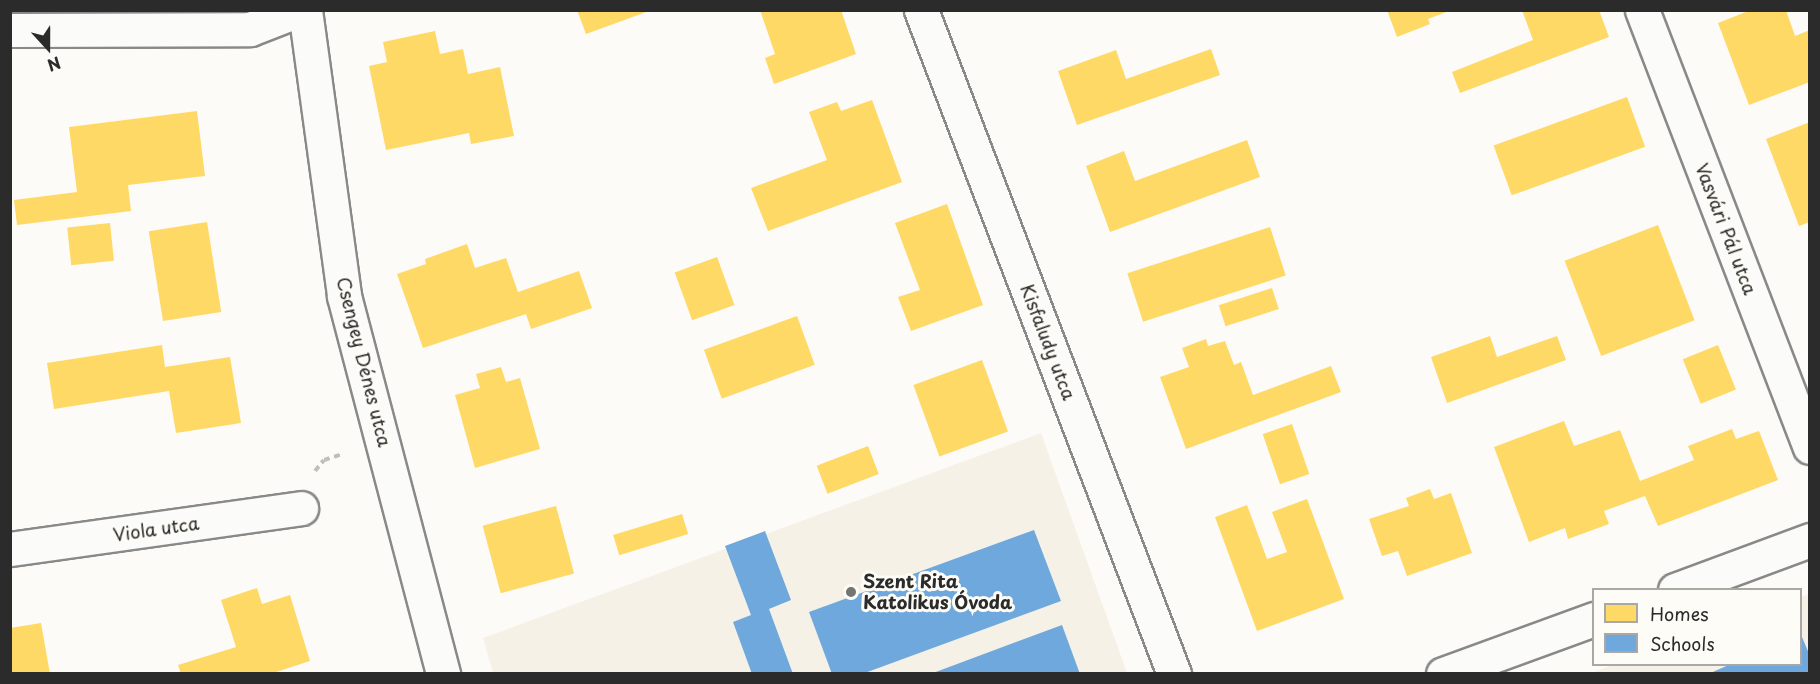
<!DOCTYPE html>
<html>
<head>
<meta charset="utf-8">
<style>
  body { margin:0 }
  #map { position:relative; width:1820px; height:684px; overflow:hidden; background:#fcfbf8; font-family:"Playpen Sans",sans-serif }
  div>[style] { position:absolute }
  .built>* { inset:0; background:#f6f1e6 }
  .homes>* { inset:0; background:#ffd966; transform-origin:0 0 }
  .schools>* { inset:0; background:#6fa8dc }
  .path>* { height:4px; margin-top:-2px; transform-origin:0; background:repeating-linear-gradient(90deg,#c0bfbc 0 6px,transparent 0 10.5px) }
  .roads { filter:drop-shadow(2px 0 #898987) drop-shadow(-2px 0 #898987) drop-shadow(0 2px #898987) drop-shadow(0 -2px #898987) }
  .street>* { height:33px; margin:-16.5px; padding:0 16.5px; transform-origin:16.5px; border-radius:16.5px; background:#fbfbf9 }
  .dots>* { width:16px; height:16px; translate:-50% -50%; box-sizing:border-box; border:3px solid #fdfcf7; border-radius:50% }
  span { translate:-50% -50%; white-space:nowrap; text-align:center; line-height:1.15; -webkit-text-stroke:6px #fdfcf7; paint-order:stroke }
  .street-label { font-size:18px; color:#2b2b2b }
  .poi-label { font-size:18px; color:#2b2b2b; font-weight:700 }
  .left { translate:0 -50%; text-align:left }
  .frame { position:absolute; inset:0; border:12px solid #2b2b2b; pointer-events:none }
  .legend { position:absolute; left:1592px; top:588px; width:210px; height:78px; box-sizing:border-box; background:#fdfcf7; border:2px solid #a9a8a5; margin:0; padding:8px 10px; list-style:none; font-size:18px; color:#2b2b2b }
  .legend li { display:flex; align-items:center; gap:12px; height:30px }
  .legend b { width:30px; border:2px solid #a9a8a5 }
  .north { position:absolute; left:18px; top:18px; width:60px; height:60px; -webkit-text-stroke:4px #fdfcf7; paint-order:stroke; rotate:159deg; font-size:16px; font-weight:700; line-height:24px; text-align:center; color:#2b2b2b }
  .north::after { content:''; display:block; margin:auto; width:21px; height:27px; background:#2b2b2b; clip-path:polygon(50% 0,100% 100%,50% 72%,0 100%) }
</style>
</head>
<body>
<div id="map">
  <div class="built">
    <i style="clip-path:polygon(1041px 433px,1127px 673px,493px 673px,483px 638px)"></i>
    <i style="clip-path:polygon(1809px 594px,1809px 673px,1590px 674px,1615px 664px,1800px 664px,1801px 597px)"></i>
  </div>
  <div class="homes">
    <i style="clip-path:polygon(577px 10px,649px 10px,649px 11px,586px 34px)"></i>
    <i style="clip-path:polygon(760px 10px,841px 10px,856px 54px,774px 84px,765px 58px,775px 54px)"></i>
    <i style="clip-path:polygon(1387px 10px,1449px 10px,1449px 11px,1428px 19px,1430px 24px,1397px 37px)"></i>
    <i style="clip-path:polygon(1522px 10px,1599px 10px,1609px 37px,1460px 93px,1452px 72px,1533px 40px)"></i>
    <i style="clip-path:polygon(1751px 10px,1786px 10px,1795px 36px,1810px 30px,1810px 82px,1749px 105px,1718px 23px)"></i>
    <i style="clip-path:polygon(435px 31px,440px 54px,463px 49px,468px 74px,500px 67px,514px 136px,471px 144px,469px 133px,386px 150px,369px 66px,387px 62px,383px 42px)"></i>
    <i style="clip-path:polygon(1211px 49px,1220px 75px,1077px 125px,1058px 71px,1116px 50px,1126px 79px)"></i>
    <i style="left:1627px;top:97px;width:53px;height:142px;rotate:70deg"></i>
    <i style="clip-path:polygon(872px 100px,902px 182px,768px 231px,751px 188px,827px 160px,809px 112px,837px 102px,841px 111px)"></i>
    <i style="clip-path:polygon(197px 111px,205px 176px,128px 185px,131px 211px,17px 225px,14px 200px,77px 192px,69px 127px)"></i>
    <i style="clip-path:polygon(1810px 122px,1810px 222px,1799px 226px,1766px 139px)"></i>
    <i style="clip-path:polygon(1247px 140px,1260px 177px,1110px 232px,1086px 166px,1124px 151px,1135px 181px)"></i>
    <i style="clip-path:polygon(947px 204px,983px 305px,911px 331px,898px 297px,920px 290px,895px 223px)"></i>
    <i style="left:207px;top:222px;width:91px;height:59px;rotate:81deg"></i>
    <i style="left:110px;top:223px;width:38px;height:43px;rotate:84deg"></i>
    <i style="left:1658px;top:225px;width:102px;height:100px;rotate:69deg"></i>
    <i style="left:1270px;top:227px;width:51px;height:150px;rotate:72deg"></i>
    <i style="clip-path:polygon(467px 244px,475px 268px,506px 258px,518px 292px,579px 271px,592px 308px,531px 329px,526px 314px,423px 348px,397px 274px,426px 264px,425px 259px)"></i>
    <i style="left:717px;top:257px;width:51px;height:45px;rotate:70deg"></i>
    <i style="left:1272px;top:288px;width:22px;height:56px;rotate:72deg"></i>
    <i style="left:797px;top:316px;width:52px;height:99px;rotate:70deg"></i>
    <i style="clip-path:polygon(1490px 336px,1497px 357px,1557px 336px,1566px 360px,1447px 403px,1431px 357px)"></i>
    <i style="clip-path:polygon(1206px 339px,1208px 346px,1225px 341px,1234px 365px,1241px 362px,1253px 395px,1331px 366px,1341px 392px,1186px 449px,1160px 377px,1189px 367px,1182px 348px)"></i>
    <i style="clip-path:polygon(162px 345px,165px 367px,230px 357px,241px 423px,176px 433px,169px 391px,54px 409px,47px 363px)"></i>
    <i style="left:1718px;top:345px;width:48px;height:38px;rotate:68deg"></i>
    <i style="left:982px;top:360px;width:76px;height:73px;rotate:70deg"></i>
    <i style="clip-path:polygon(501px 367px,506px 382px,520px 378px,540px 449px,475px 468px,455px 395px,480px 388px,476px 374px)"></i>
    <i style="clip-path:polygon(1564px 421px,1574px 446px,1620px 430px,1640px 481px,1694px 460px,1688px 446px,1732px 429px,1736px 439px,1759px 431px,1778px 480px,1658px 526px,1645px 496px,1604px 511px,1609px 524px,1568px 539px,1565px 528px,1529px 542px,1494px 447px)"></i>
    <i style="left:1292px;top:424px;width:53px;height:31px;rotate:71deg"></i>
    <i style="left:868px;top:446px;width:30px;height:55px;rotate:69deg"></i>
    <i style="clip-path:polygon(1430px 489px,1434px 499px,1451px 493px,1472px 553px,1407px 576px,1398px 551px,1382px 556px,1369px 519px,1409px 506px,1406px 498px)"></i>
    <i style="clip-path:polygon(1307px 499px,1344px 599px,1257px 631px,1215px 517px,1247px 505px,1267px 559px,1287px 552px,1272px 512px)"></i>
    <i style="left:556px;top:506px;width:70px;height:76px;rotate:75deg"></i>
    <i style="left:682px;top:514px;width:21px;height:72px;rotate:73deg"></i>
    <i style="clip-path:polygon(257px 588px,262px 604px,290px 595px,310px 661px,270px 674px,181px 674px,178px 665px,236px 647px,221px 600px)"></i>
    <i style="clip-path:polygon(41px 623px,50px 674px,10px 674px,10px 628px)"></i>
  </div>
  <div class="schools">
    <i style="clip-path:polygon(1034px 530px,1061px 601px,862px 674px,832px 674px,809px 612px)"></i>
    <i style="clip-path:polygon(765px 531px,791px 600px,769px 609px,793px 674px,752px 674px,733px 622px,751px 615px,725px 546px)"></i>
    <i style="clip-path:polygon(1062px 625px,1080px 674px,933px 674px,933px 673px)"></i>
    <i style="clip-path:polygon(1802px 637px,1810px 656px,1810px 674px,1708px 674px,1731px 664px,1800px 664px)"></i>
  </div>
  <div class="path">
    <i style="left:315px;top:471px;width:14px;rotate:-51deg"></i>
    <i style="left:324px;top:460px;width:20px;rotate:-18deg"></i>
  </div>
  <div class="roads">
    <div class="street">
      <i style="left:305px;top:10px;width:289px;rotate:82.2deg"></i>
      <i style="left:344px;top:296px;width:391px;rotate:75.3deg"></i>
      <i style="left:921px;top:10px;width:711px;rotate:69.14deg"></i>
      <i style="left:1642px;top:10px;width:468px;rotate:69deg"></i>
      <i style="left:10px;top:30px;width:240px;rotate:-0.2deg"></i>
      <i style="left:250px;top:29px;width:53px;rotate:-21.2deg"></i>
      <i style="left:10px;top:549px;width:294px;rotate:-8deg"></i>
      <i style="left:1675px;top:590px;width:144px;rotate:-20.3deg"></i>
      <i style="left:1443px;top:674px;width:161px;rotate:-20deg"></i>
    </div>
  </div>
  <div class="dots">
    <i style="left:851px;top:592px;background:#747473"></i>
  </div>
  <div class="street-label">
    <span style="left:1726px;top:229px;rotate:69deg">Vasvári Pál utca</span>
    <span style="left:1048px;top:342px;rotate:69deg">Kisfaludy utca</span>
    <span style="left:364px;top:362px;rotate:76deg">Csengey Dénes utca</span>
    <span style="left:156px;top:529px;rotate:-8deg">Viola utca</span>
  </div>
  <div class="poi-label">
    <span class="left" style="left:863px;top:592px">Szent Rita<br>Katolikus Óvoda</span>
  </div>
  <div class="frame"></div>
  <ul class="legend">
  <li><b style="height:16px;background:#ffd966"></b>Homes</li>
  <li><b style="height:16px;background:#6fa8dc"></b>Schools</li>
  </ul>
  <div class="north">N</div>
</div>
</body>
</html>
